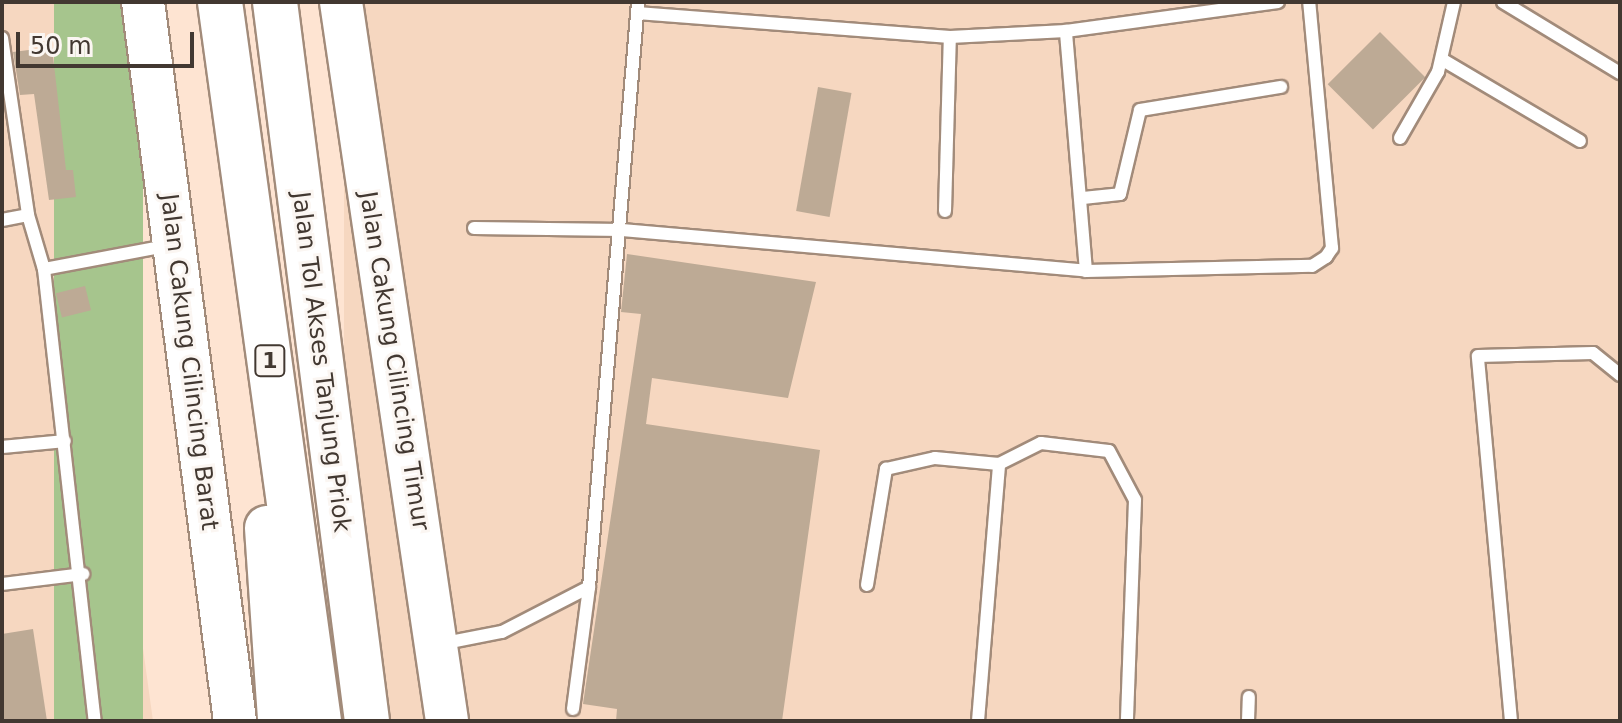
<!DOCTYPE html>
<html>
<head>
<meta charset="utf-8">
<style>
  body { margin:0 }
  #map { position:relative; width:1622px; height:723px; overflow:hidden; background:#fee4d2; font-family:"DejaVu Sans",sans-serif }
  div>[style] { position:absolute }
  .built>* { inset:0; background:#f6d7c0; transform-origin:0 0 }
  .green>* { inset:0; background:#a6c58d; transform-origin:0 0 }
  .building>* { inset:0; background:#bdaa95; transform-origin:0 0 }
  .roads { filter:drop-shadow(2px 0 #a28b7a) drop-shadow(-2px 0 #a28b7a) drop-shadow(0 2px #a28b7a) drop-shadow(0 -2px #a28b7a) }
  .service>* { height:12px; margin:-6px; padding:0 6px; transform-origin:6px; border-radius:6px; background:#fff }
  .trunk>* { height:42px; margin:-21px; padding:0 21px; transform-origin:21px; border-radius:21px; background:#fff }
  .motorway>* { height:44px; margin:-22px; padding:0 22px; transform-origin:22px; border-radius:22px; background:#fff }
  span { translate:-50% -50%; white-space:nowrap; text-align:center; line-height:1.15; -webkit-text-stroke:6px #fbf6f2; paint-order:stroke }
  .shield-label span { padding:2px 6px; background:#fbf6f2; border:2px solid; border-radius:6px; -webkit-text-stroke-width:0 }
  .shield-label { font-size:22px; color:#423831; font-weight:700 }
  .street-label { font-size:24px; color:#423831 }
  .frame { position:absolute; inset:0; border:4px solid #423831; pointer-events:none }
  .scale { position:absolute; left:16px; top:32px; width:178px; height:36px; box-sizing:border-box; border:4px solid #423831; border-top:0; padding-left:10px; font-size:24px; line-height:28px; white-space:nowrap; color:#423831; -webkit-text-stroke:6px #fbf6f2; paint-order:stroke }
</style>
</head>
<body>
<div id="map">
  <div class="built">
    <i style="clip-path:polygon(2px 2px,54px 2px,153px 721px,2px 721px)"></i>
    <i style="left:344px;top:2px;width:1276px;height:730px"></i>
  </div>
  <div class="green">
    <i style="left:54px;top:2px;width:89px;height:726px"></i>
  </div>
  <div class="building">
    <i style="left:1380px;top:32px;width:64px;height:74px;rotate:45deg"></i>
    <i style="clip-path:polygon(52px 47px,66px 170px,73px 170px,76px 197px,49px 200px,34px 94px,20px 95px,13px 52px)"></i>
    <i style="left:818px;top:87px;width:34px;height:126px;rotate:10deg"></i>
    <i style="clip-path:polygon(627px 254px,816px 282px,788px 398px,652px 378px,646px 424px,820px 450px,782px 721px,616px 721px,617px 709px,583px 704px,641px 314px,621px 312px)"></i>
    <i style="left:85px;top:286px;width:25px;height:30px;rotate:76deg"></i>
    <i style="clip-path:polygon(33px 629px,47px 721px,2px 721px,2px 634px)"></i>
  </div>
  <div class="roads">
    <div class="service">
      <i style="left:1503px;top:2px;width:137px;rotate:31.3deg"></i>
      <i style="left:637px;top:13px;width:314px;rotate:4.4deg"></i>
      <i style="left:950px;top:37px;width:116px;rotate:-3deg"></i>
      <i style="left:1066px;top:31px;width:214px;rotate:-7.8deg"></i>
      <i style="left:2px;top:38px;width:179px;rotate:81.6deg"></i>
      <i style="left:28px;top:215px;width:56px;rotate:73.5deg"></i>
      <i style="left:44px;top:269px;width:455px;rotate:83.6deg"></i>
      <i style="left:1443px;top:60px;width:159px;rotate:30.6deg"></i>
      <i style="left:1400px;top:138px;width:76px;rotate:-60.1deg"></i>
      <i style="left:1438px;top:72px;width:72px;rotate:-77.1deg"></i>
      <i style="left:1083px;top:198px;width:37px;rotate:-6deg"></i>
      <i style="left:1120px;top:194px;width:86px;rotate:-76.6deg"></i>
      <i style="left:1140px;top:110px;width:143px;rotate:-9.3deg"></i>
      <i style="left:945px;top:211px;width:174px;rotate:-88.4deg"></i>
      <i style="left:2px;top:220px;width:26px;rotate:-11deg"></i>
      <i style="left:474px;top:228px;width:148px;rotate:0.8deg"></i>
      <i style="left:622px;top:230px;width:466px;rotate:5deg"></i>
      <i style="left:1086px;top:271px;width:241px;rotate:-94.8deg"></i>
      <i style="left:44px;top:269px;width:124px;rotate:-10.7deg"></i>
      <i style="left:1086px;top:271px;width:226px;rotate:-1.3deg"></i>
      <i style="left:1312px;top:266px;width:17px;rotate:-33deg"></i>
      <i style="left:1326px;top:257px;width:11px;rotate:-56deg"></i>
      <i style="left:1332px;top:248px;width:247px;rotate:-95.3deg"></i>
      <i style="left:2px;top:447px;width:63px;rotate:-5.4deg"></i>
      <i style="left:2px;top:584px;width:82px;rotate:-7deg"></i>
      <i style="left:867px;top:585px;width:118px;rotate:-80.7deg"></i>
      <i style="left:886px;top:469px;width:50px;rotate:-12.7deg"></i>
      <i style="left:935px;top:458px;width:64px;rotate:5.4deg"></i>
      <i style="left:440px;top:644px;width:63px;rotate:-11deg"></i>
      <i style="left:502px;top:632px;width:98px;rotate:-27.3deg"></i>
      <i style="left:589px;top:587px;width:587px;rotate:-85.21deg"></i>
      <i style="left:573px;top:709px;width:123px;rotate:-82.5deg"></i>
      <i style="left:978px;top:721px;width:258px;rotate:-85.3deg"></i>
      <i style="left:999px;top:464px;width:47px;rotate:-26.6deg"></i>
      <i style="left:1041px;top:443px;width:68px;rotate:6.7deg"></i>
      <i style="left:1109px;top:451px;width:55px;rotate:62deg"></i>
      <i style="left:1135px;top:500px;width:221px;rotate:92.1deg"></i>
      <i style="left:1248px;top:721px;width:24px;rotate:-88deg"></i>
      <i style="left:1511px;top:721px;width:366px;rotate:-95.2deg"></i>
      <i style="left:1478px;top:356px;width:115px;rotate:-1.5deg"></i>
      <i style="left:1593px;top:353px;width:35px;rotate:39deg"></i>
    </div>
    <div class="trunk">
      <i style="left:143px;top:2px;width:725px;rotate:82.71deg"></i>
      <i style="left:341px;top:2px;width:727px;rotate:81.61deg"></i>
    </div>
    <div class="motorway">
      <i style="left:220px;top:2px;width:726px;rotate:82.16deg"></i>
      <i style="left:275px;top:2px;width:725px;rotate:82.71deg"></i>
      <i style="left:267px;top:528px;width:193px;rotate:86.1deg"></i>
    </div>
  </div>
  <div class="shield-label">
    <span style="left:270px;top:361px">1</span>
  </div>
  <div class="street-label">
    <span style="left:394px;top:361px;rotate:81deg">Jalan Cakung Cilincing Timur</span>
    <span style="left:189px;top:362px;rotate:83deg">Jalan Cakung Cilincing Barat</span>
    <span style="left:321px;top:362px;rotate:83deg">Jalan Tol Akses Tanjung Priok</span>
  </div>
  <div class="frame"></div>
  <div class="scale">50 m</div>
</div>
</body>
</html>
